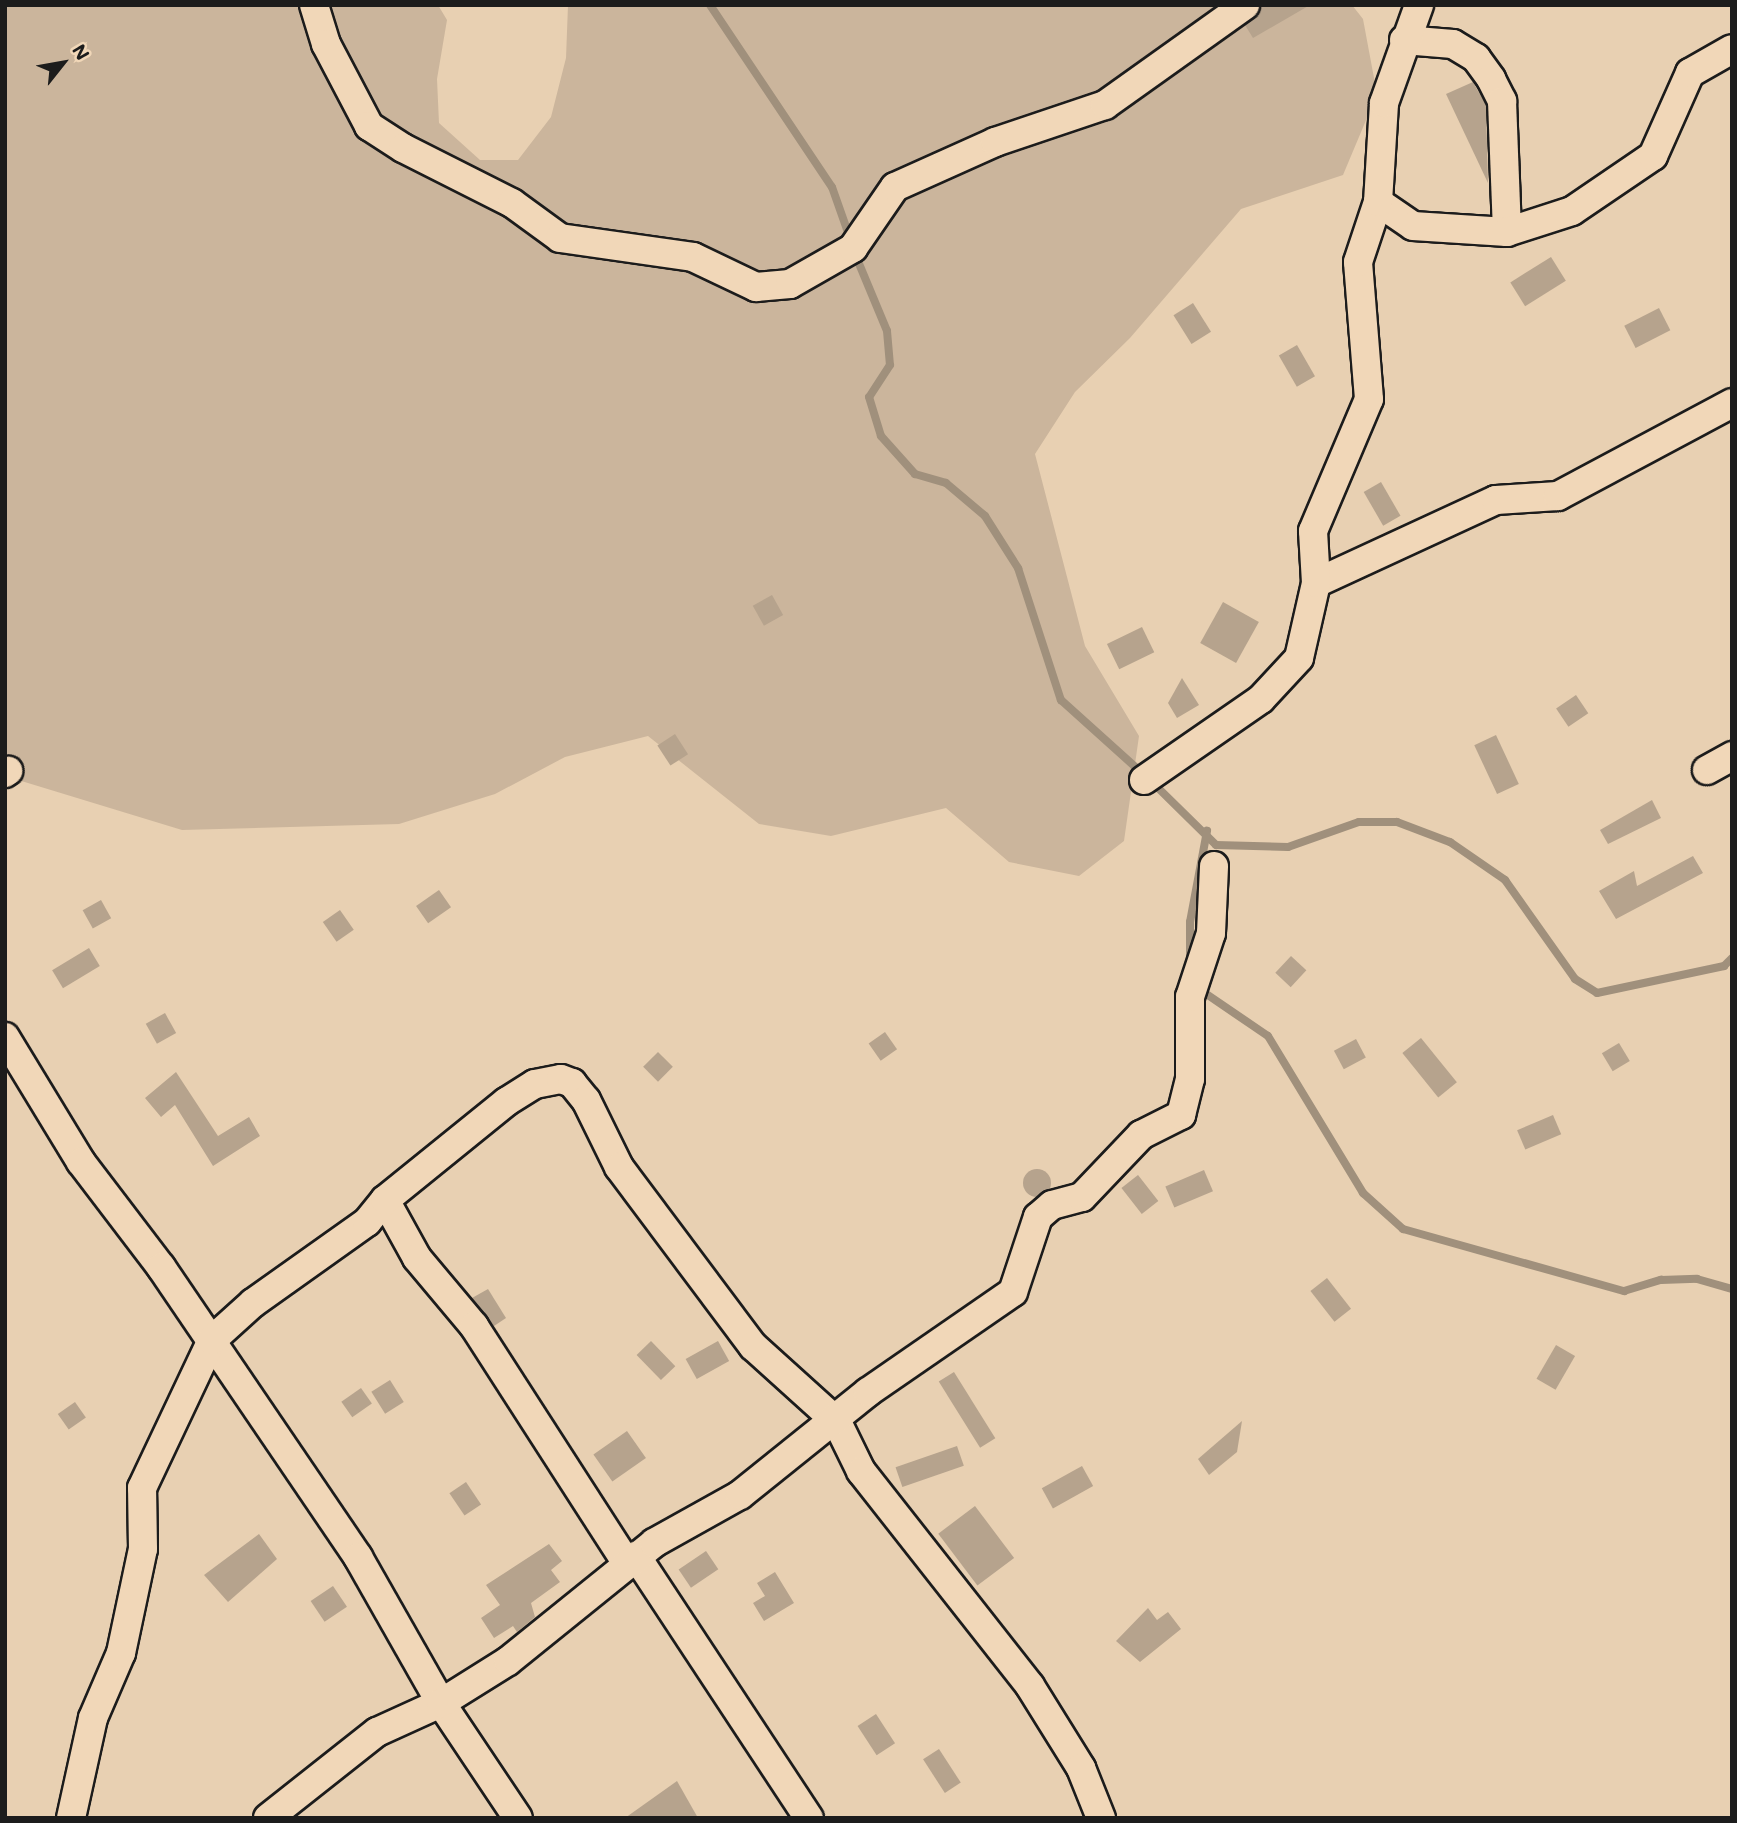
<!DOCTYPE html>
<html>
<head>
<meta charset="utf-8">
<style>
  body { margin:0 }
  #map { position:relative; width:1737px; height:1823px; overflow:hidden; background:#e8d0b2; font-family:Mali,sans-serif }
  div>[style] { position:absolute }
  .green>* { inset:0; background:#cbb59c }
  .stream>* { height:8px; margin:-4px; padding:0 4px; transform-origin:4px; border-radius:4px; background:#a0907c }
  .building>* { inset:0; background:#b6a38d; transform-origin:0 0 }
  .round { border-radius:50% }
  .roads { filter:drop-shadow(2px 0 #1c1c1c) drop-shadow(-2px 0 #1c1c1c) drop-shadow(0 2px #1c1c1c) drop-shadow(0 -2px #1c1c1c) }
  .minor>* { height:28px; margin:-14px; padding:0 14px; transform-origin:14px; border-radius:14px; background:#f1d7b8 }
  span { translate:-50% -50%; white-space:nowrap; text-align:center; line-height:1.15; -webkit-text-stroke:5px #f1d7b8; paint-order:stroke }
  .frame { position:absolute; inset:0; border:7px solid #1c1c1c; pointer-events:none }
  .north { position:absolute; left:28px; top:28px; width:70px; height:70px; -webkit-text-stroke:5px #f1d7b8; paint-order:stroke; rotate:59deg; font-size:19px; font-weight:700; line-height:28px; text-align:center; color:#1c1c1c }
  .north::after { content:''; display:block; margin:auto; width:24px; height:32px; background:#1c1c1c; clip-path:polygon(50% 0,100% 100%,50% 72%,0 100%) }
</style>
</head>
<body>
<div id="map">
  <div class="green">
    <i style="clip-path:polygon(5px 5px,438px 5px,447px 20px,437px 79px,439px 123px,480px 160px,518px 160px,551px 117px,566px 58px,568px 5px,1352px 5px,1363px 19px,1377px 94px,1343px 175px,1241px 209px,1130px 338px,1075px 392px,1035px 454px,1085px 646px,1139px 736px,1124px 841px,1079px 876px,1009px 862px,946px 808px,831px 836px,759px 824px,648px 736px,565px 757px,495px 794px,399px 824px,182px 830px,5px 776px)"></i>
  </div>
  <div class="stream">
    <i style="left:710px;top:5px;width:219px;rotate:56.2deg"></i>
    <i style="left:832px;top:187px;width:57px;rotate:70.6deg"></i>
    <i style="left:855px;top:254px;width:83px;rotate:67.4deg"></i>
    <i style="left:887px;top:331px;width:34px;rotate:85deg"></i>
    <i style="left:890px;top:365px;width:38px;rotate:123deg"></i>
    <i style="left:869px;top:397px;width:41px;rotate:72.9deg"></i>
    <i style="left:881px;top:436px;width:51px;rotate:48.2deg"></i>
    <i style="left:915px;top:474px;width:32px;rotate:16deg"></i>
    <i style="left:946px;top:483px;width:51px;rotate:40.2deg"></i>
    <i style="left:985px;top:516px;width:62px;rotate:57.6deg"></i>
    <i style="left:1018px;top:568px;width:139px;rotate:72deg"></i>
    <i style="left:1061px;top:700px;width:109px;rotate:42deg"></i>
    <i style="left:1152px;top:782px;width:90px;rotate:44.5deg"></i>
    <i style="left:1216px;top:845px;width:72px;rotate:1.6deg"></i>
    <i style="left:1288px;top:847px;width:75px;rotate:-19.4deg"></i>
    <i style="left:1359px;top:822px;width:38px"></i>
    <i style="left:1397px;top:822px;width:57px;rotate:20.7deg"></i>
    <i style="left:1450px;top:842px;width:67px;rotate:34.6deg"></i>
    <i style="left:1505px;top:880px;width:121px;rotate:54.7deg"></i>
    <i style="left:1575px;top:979px;width:26px;rotate:32deg"></i>
    <i style="left:1597px;top:993px;width:130px;rotate:-12deg"></i>
    <i style="left:1724px;top:966px;width:11px;rotate:-45deg"></i>
    <i style="left:1190px;top:960px;width:38px;rotate:-90deg"></i>
    <i style="left:1190px;top:922px;width:93px;rotate:-79.4deg"></i>
    <i style="left:1199px;top:989px;width:83px;rotate:34.3deg"></i>
    <i style="left:1268px;top:1036px;width:184px;rotate:58.8deg"></i>
    <i style="left:1363px;top:1193px;width:54px;rotate:42deg"></i>
    <i style="left:1403px;top:1229px;width:230px;rotate:15.7deg"></i>
    <i style="left:1624px;top:1291px;width:39px;rotate:-17deg"></i>
    <i style="left:1661px;top:1280px;width:36px;rotate:-2deg"></i>
    <i style="left:1697px;top:1279px;width:36px;rotate:16deg"></i>
  </div>
  <div class="building">
    <i style="clip-path:polygon(1261px 5px,1310px 5px,1253px 38px,1245px 25px)"></i>
    <i style="clip-path:polygon(1473px 82px,1486px 105px,1488px 183px,1446px 94px)"></i>
    <i style="left:1551px;top:257px;width:28px;height:48px;rotate:58deg"></i>
    <i style="left:1193px;top:303px;width:34px;height:23px;rotate:58deg"></i>
    <i style="left:1659px;top:308px;width:25px;height:39px;rotate:63deg"></i>
    <i style="left:1297px;top:345px;width:36px;height:21px;rotate:60deg"></i>
    <i style="left:1381px;top:482px;width:39px;height:20px;rotate:60deg"></i>
    <i style="left:772px;top:595px;width:23px;height:22px;rotate:61deg"></i>
    <i style="left:1223px;top:602px;width:41px;height:47px;rotate:29deg"></i>
    <i style="left:1142px;top:627px;width:28px;height:39px;rotate:64deg"></i>
    <i style="clip-path:polygon(1182px 678px,1199px 705px,1177px 718px,1168px 703px)"></i>
    <i style="left:1576px;top:695px;width:22px;height:24px;rotate:56deg"></i>
    <i style="left:675px;top:734px;width:24px;height:21px;rotate:57deg"></i>
    <i style="left:1496px;top:735px;width:54px;height:24px;rotate:65deg"></i>
    <i style="clip-path:polygon(1652px 800px,1661px 818px,1608px 844px,1600px 830px)"></i>
    <i style="clip-path:polygon(1693px 856px,1703px 873px,1616px 919px,1599px 891px,1634px 871px,1637px 886px)"></i>
    <i style="left:439px;top:890px;width:21px;height:28px;rotate:55deg"></i>
    <i style="left:101px;top:900px;width:21px;height:21px;rotate:61deg"></i>
    <i style="left:340px;top:910px;width:24px;height:21px;rotate:55deg"></i>
    <i style="left:89px;top:948px;width:21px;height:43px;rotate:59deg"></i>
    <i style="left:1291px;top:956px;width:21px;height:23px;rotate:43deg"></i>
    <i style="left:165px;top:1013px;width:23px;height:22px;rotate:61deg"></i>
    <i style="left:885px;top:1032px;width:21px;height:20px;rotate:55deg"></i>
    <i style="left:1421px;top:1038px;width:57px;height:24px;rotate:51deg"></i>
    <i style="left:1356px;top:1039px;width:21px;height:25px;rotate:62deg"></i>
    <i style="left:1619px;top:1043px;width:21px;height:20px;rotate:59deg"></i>
    <i style="left:658px;top:1052px;width:21px;height:21px;rotate:45deg"></i>
    <i style="clip-path:polygon(176px 1072px,218px 1136px,249px 1117px,260px 1136px,213px 1166px,175px 1105px,161px 1117px,145px 1098px)"></i>
    <i style="left:1553px;top:1115px;width:21px;height:39px;rotate:67deg"></i>
    <i class="round" style="left:1023px;top:1169px;width:28px;height:28px"></i>
    <i style="left:1204px;top:1170px;width:23px;height:42px;rotate:67deg"></i>
    <i style="left:1138px;top:1175px;width:33px;height:21px;rotate:52deg"></i>
    <i style="left:1327px;top:1278px;width:39px;height:21px;rotate:52deg"></i>
    <i style="clip-path:polygon(488px 1289px,506px 1318px,494px 1326px,472px 1298px)"></i>
    <i style="left:651px;top:1341px;width:35px;height:20px;rotate:46deg"></i>
    <i style="left:718px;top:1341px;width:23px;height:37px;rotate:61deg"></i>
    <i style="left:1556px;top:1345px;width:22px;height:39px;rotate:30deg"></i>
    <i style="left:954px;top:1372px;width:78px;height:18px;rotate:58deg"></i>
    <i style="left:390px;top:1380px;width:26px;height:22px;rotate:58deg"></i>
    <i style="left:361px;top:1388px;width:19px;height:24px;rotate:55deg"></i>
    <i style="left:75px;top:1402px;width:19px;height:21px;rotate:55deg"></i>
    <i style="clip-path:polygon(1242px 1421px,1237px 1452px,1209px 1475px,1198px 1459px)"></i>
    <i style="left:627px;top:1431px;width:33px;height:41px;rotate:55deg"></i>
    <i style="left:957px;top:1446px;width:21px;height:65px;rotate:71deg"></i>
    <i style="left:1082px;top:1466px;width:23px;height:46px;rotate:61deg"></i>
    <i style="left:466px;top:1482px;width:27px;height:20px;rotate:56deg"></i>
    <i style="left:975px;top:1506px;width:65px;height:46px;rotate:53deg"></i>
    <i style="clip-path:polygon(259px 1534px,277px 1559px,228px 1602px,204px 1575px)"></i>
    <i style="clip-path:polygon(549px 1544px,562px 1561px,551px 1570px,560px 1582px,531px 1603px,535px 1617px,517px 1632px,513px 1626px,494px 1638px,481px 1618px,500px 1605px,486px 1585px)"></i>
    <i style="left:706px;top:1551px;width:22px;height:33px;rotate:56deg"></i>
    <i style="clip-path:polygon(775px 1572px,794px 1603px,764px 1621px,753px 1603px,765px 1596px,757px 1583px)"></i>
    <i style="left:333px;top:1586px;width:25px;height:27px;rotate:56deg"></i>
    <i style="clip-path:polygon(1148px 1608px,1157px 1620px,1168px 1612px,1181px 1629px,1140px 1662px,1116px 1641px)"></i>
    <i style="left:876px;top:1714px;width:35px;height:22px;rotate:57deg"></i>
    <i style="left:939px;top:1749px;width:40px;height:19px;rotate:57deg"></i>
    <i style="clip-path:polygon(677px 1781px,698px 1818px,625px 1818px)"></i>
  </div>
  <div class="roads">
    <div class="minor">
      <i style="left:314px;top:5px;width:41px;rotate:72.9deg"></i>
      <i style="left:326px;top:44px;width:93px;rotate:62.3deg"></i>
      <i style="left:369px;top:126px;width:40px;rotate:32.9deg"></i>
      <i style="left:403px;top:148px;width:122px;rotate:26.8deg"></i>
      <i style="left:512px;top:203px;width:59px;rotate:36.1deg"></i>
      <i style="left:560px;top:238px;width:134px;rotate:8.1deg"></i>
      <i style="left:693px;top:257px;width:70px;rotate:25.5deg"></i>
      <i style="left:756px;top:287px;width:34px;rotate:-5deg"></i>
      <i style="left:790px;top:284px;width:73px;rotate:-29.7deg"></i>
      <i style="left:853px;top:248px;width:74px;rotate:-55.5deg"></i>
      <i style="left:895px;top:187px;width:110px;rotate:-24.2deg"></i>
      <i style="left:995px;top:142px;width:116px;rotate:-18.6deg"></i>
      <i style="left:1105px;top:105px;width:172px;rotate:-35.5deg"></i>
      <i style="left:1404px;top:40px;width:49px;rotate:4.7deg"></i>
      <i style="left:1453px;top:44px;width:27px;rotate:31deg"></i>
      <i style="left:1476px;top:58px;width:26px;rotate:54deg"></i>
      <i style="left:1491px;top:79px;width:25px;rotate:63deg"></i>
      <i style="left:1502px;top:101px;width:131px;rotate:87.8deg"></i>
      <i style="left:1378px;top:202px;width:42px;rotate:34.4deg"></i>
      <i style="left:1413px;top:226px;width:94px;rotate:3.7deg"></i>
      <i style="left:1507px;top:232px;width:68px;rotate:-17.9deg"></i>
      <i style="left:1572px;top:211px;width:98px;rotate:-34.2deg"></i>
      <i style="left:1653px;top:156px;width:91px;rotate:-66deg"></i>
      <i style="left:1690px;top:73px;width:48px;rotate:-29.7deg"></i>
      <i style="left:1316px;top:583px;width:198px;rotate:-24.8deg"></i>
      <i style="left:1496px;top:500px;width:62px;rotate:-3.7deg"></i>
      <i style="left:1558px;top:496px;width:197px;rotate:-28.1deg"></i>
      <i style="left:1707px;top:770px;width:29px;rotate:-29deg"></i>
      <i style="left:5px;top:773px;width:4px;rotate:-34deg"></i>
      <i style="left:1144px;top:780px;width:142px;rotate:-34.7deg"></i>
      <i style="left:1261px;top:699px;width:56px;rotate:-47.2deg"></i>
      <i style="left:1299px;top:658px;width:77px;rotate:-77.2deg"></i>
      <i style="left:1316px;top:583px;width:52px;rotate:-93.3deg"></i>
      <i style="left:1313px;top:531px;width:143px;rotate:-67deg"></i>
      <i style="left:1369px;top:399px;width:137px;rotate:-94.6deg"></i>
      <i style="left:1358px;top:262px;width:63px;rotate:-71.6deg"></i>
      <i style="left:1378px;top:202px;width:99px;rotate:-86.5deg"></i>
      <i style="left:1384px;top:103px;width:104px;rotate:-70.3deg"></i>
      <i style="left:5px;top:1037px;width:146px;rotate:58.7deg"></i>
      <i style="left:81px;top:1162px;width:132px;rotate:52.7deg"></i>
      <i style="left:161px;top:1267px;width:351px;rotate:55.8deg"></i>
      <i style="left:358px;top:1557px;width:168px;rotate:60.4deg"></i>
      <i style="left:441px;top:1703px;width:138px;rotate:56.2deg"></i>
      <i style="left:385px;top:1200px;width:66px;rotate:61.1deg"></i>
      <i style="left:417px;top:1258px;width:89px;rotate:50deg"></i>
      <i style="left:474px;top:1326px;width:282px;rotate:57.2deg"></i>
      <i style="left:636px;top:1556px;width:314px;rotate:56.6deg"></i>
      <i style="left:71px;top:1818px;width:102px;rotate:-77.6deg"></i>
      <i style="left:93px;top:1718px;width:71px;rotate:-66.7deg"></i>
      <i style="left:121px;top:1653px;width:106px;rotate:-78.1deg"></i>
      <i style="left:143px;top:1549px;width:61px;rotate:-90.9deg"></i>
      <i style="left:142px;top:1488px;width:164px;rotate:-64.7deg"></i>
      <i style="left:212px;top:1340px;width:55px;rotate:-42.1deg"></i>
      <i style="left:253px;top:1303px;width:140px;rotate:-35.4deg"></i>
      <i style="left:367px;top:1222px;width:28px;rotate:-51deg"></i>
      <i style="left:385px;top:1200px;width:156px;rotate:-39deg"></i>
      <i style="left:506px;top:1102px;width:34px;rotate:-32deg"></i>
      <i style="left:535px;top:1084px;width:26px;rotate:-11deg"></i>
      <i style="left:561px;top:1079px;width:12px;rotate:20deg"></i>
      <i style="left:572px;top:1083px;width:22px;rotate:51deg"></i>
      <i style="left:586px;top:1100px;width:75px;rotate:63.8deg"></i>
      <i style="left:619px;top:1167px;width:224px;rotate:53.2deg"></i>
      <i style="left:753px;top:1346px;width:113px;rotate:42.1deg"></i>
      <i style="left:837px;top:1422px;width:55px;rotate:63.9deg"></i>
      <i style="left:861px;top:1471px;width:273px;rotate:51.8deg"></i>
      <i style="left:1030px;top:1686px;width:97px;rotate:58.1deg"></i>
      <i style="left:1081px;top:1768px;width:54px;rotate:68.2deg"></i>
      <i style="left:268px;top:1818px;width:139px;rotate:-38.3deg"></i>
      <i style="left:377px;top:1732px;width:70px;rotate:-24.4deg"></i>
      <i style="left:441px;top:1703px;width:79px;rotate:-32.1deg"></i>
      <i style="left:508px;top:1661px;width:188px;rotate:-38.9deg"></i>
      <i style="left:654px;top:1543px;width:98px;rotate:-29.2deg"></i>
      <i style="left:740px;top:1495px;width:164px;rotate:-38.8deg"></i>
      <i style="left:868px;top:1392px;width:176px;rotate:-34.6deg"></i>
      <i style="left:1013px;top:1292px;width:79px;rotate:-71.6deg"></i>
      <i style="left:1038px;top:1217px;width:18px;rotate:-41deg"></i>
      <i style="left:1052px;top:1205px;width:31px;rotate:-15deg"></i>
      <i style="left:1082px;top:1197px;width:86px;rotate:-46.4deg"></i>
      <i style="left:1141px;top:1135px;width:45px;rotate:-26.6deg"></i>
      <i style="left:1181px;top:1115px;width:37px;rotate:-76deg"></i>
      <i style="left:1190px;top:1079px;width:82px;rotate:-90deg"></i>
      <i style="left:1190px;top:997px;width:67px;rotate:-71.8deg"></i>
      <i style="left:1211px;top:933px;width:67px;rotate:-87.4deg"></i>
    </div>
  </div>
  <div class="frame"></div>
  <div class="north">N</div>
</div>
</body>
</html>
